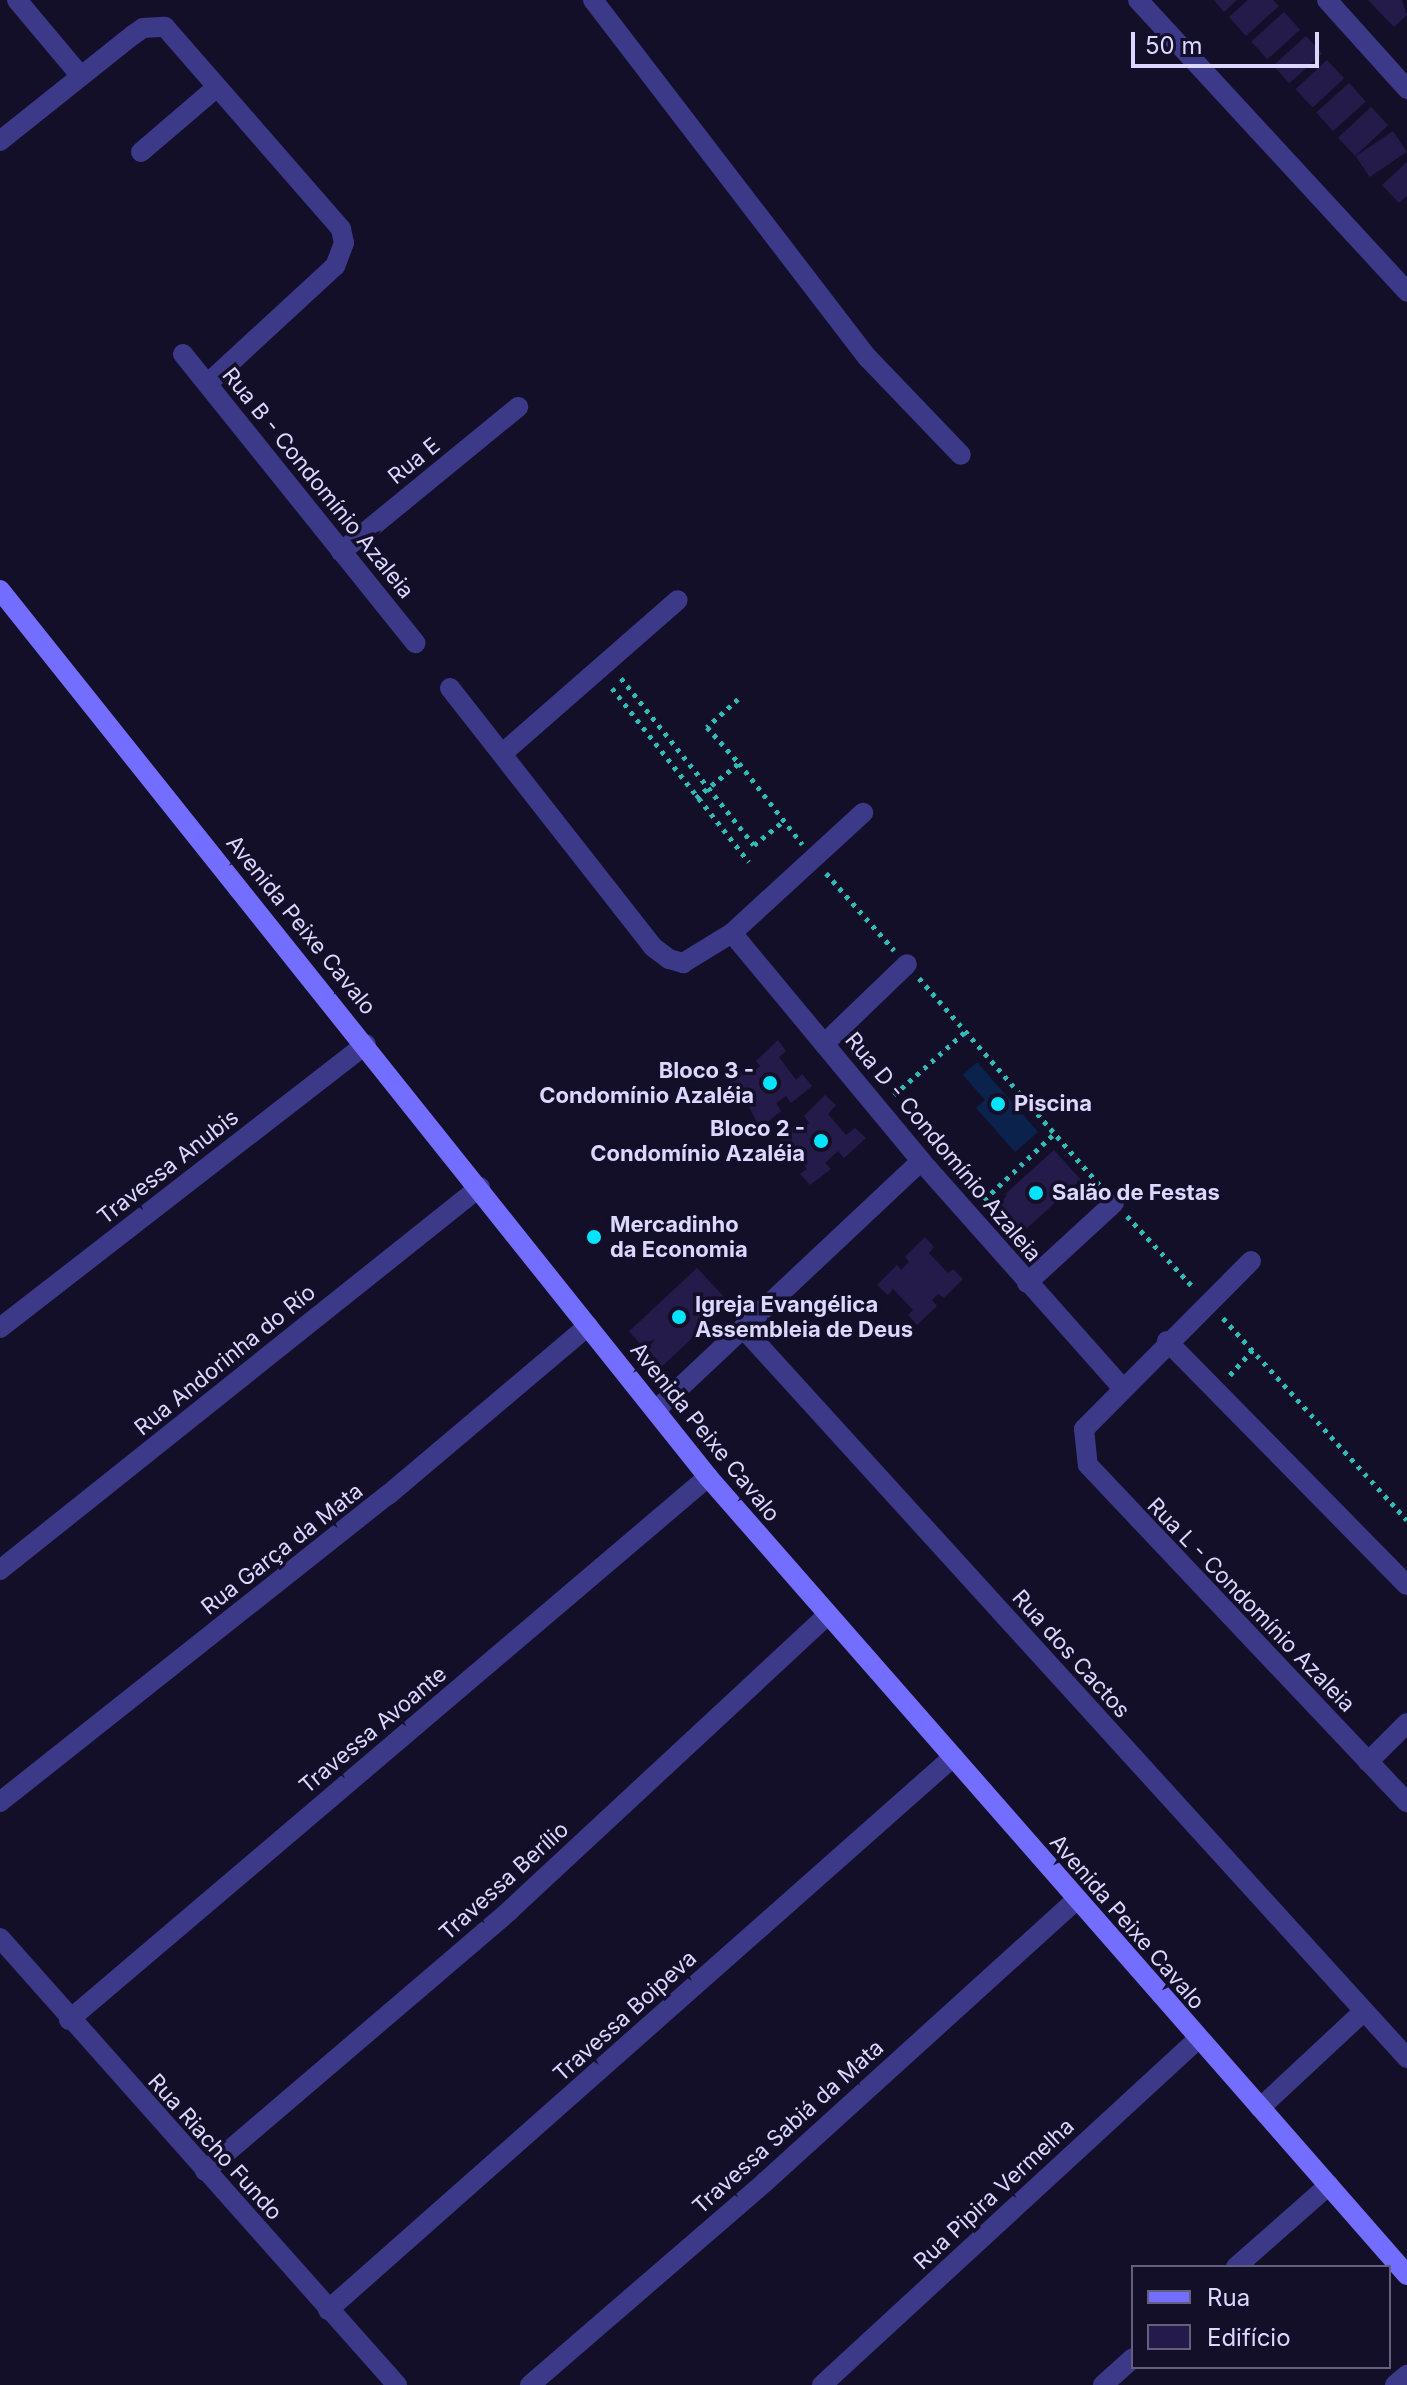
<!DOCTYPE html>
<html>
<head>
<meta charset="utf-8">
<style>
  body { margin:0 }
  #map { position:relative; width:1407px; height:2385px; overflow:hidden; background:#140f29; font-family:Inter,sans-serif }
  div>[style] { position:absolute }
  .water>* { inset:0; background:#0b224c }
  .building>* { inset:0; background:#251b4a; transform-origin:0 0 }
  .path>* { height:5px; margin-top:-2.5px; transform-origin:0; background:repeating-linear-gradient(90deg,#2dbdb6 0 4px,transparent 0 10px) }
  .street>* { height:20px; margin:-10px; padding:0 10px; transform-origin:10px; border-radius:10px; background:#3d3989 }
  .secondary>* { height:20px; margin:-10px; padding:0 10px; transform-origin:10px; border-radius:10px; background:#736eff }
  .dots>* { width:22px; height:22px; translate:-50% -50%; box-sizing:border-box; border:4px solid #140f29; border-radius:50% }
  span { translate:-50% -50%; white-space:nowrap; text-align:center; line-height:1.15; -webkit-text-stroke:7px #140f29; paint-order:stroke }
  .street-label { font-size:22px; color:#dcd7ff }
  .poi-label { font-size:22px; color:#dcd7ff; font-weight:700 }
  .right { translate:-100% -50%; text-align:right }
  .left { translate:0 -50%; text-align:left }
  .legend { position:absolute; left:1131px; top:2265px; width:260px; height:104px; box-sizing:border-box; background:#140f29; border:2px solid #645f7f; margin:0; padding:10px 14px; list-style:none; font-size:24px; color:#dcd7ff }
  .legend li { display:flex; align-items:center; gap:16px; height:40px }
  .legend b { width:40px; border:2px solid #645f7f }
  .scale { position:absolute; left:1131px; top:32px; width:188px; height:36px; box-sizing:border-box; border:4px solid #dcd7ff; border-top:0; padding-left:10px; font-size:24px; line-height:28px; white-space:nowrap; color:#dcd7ff; -webkit-text-stroke:6px #140f29; paint-order:stroke }
</style>
</head>
<body>
<div id="map">
  <div class="water">
    <i style="clip-path:polygon(977px 1062px,1038px 1132px,1015px 1152px,976px 1108px,985px 1100px,963px 1075px)"></i>
  </div>
  <div class="building">
    <i style="clip-path:polygon(1214px 0,1237px 0,1224px 12px)"></i>
    <i style="clip-path:polygon(1248px 0,1273px 0,1279px 6px,1246px 36px,1229px 17px)"></i>
    <i style="clip-path:polygon(1368px 0,1402px 0,1407px 15px,1394px 27px)"></i>
    <i style="left:1284px;top:12px;width:24px;height:44px;rotate:48deg"></i>
    <i style="left:1306px;top:36px;width:24px;height:44px;rotate:48deg"></i>
    <i style="left:1327px;top:60px;width:25px;height:43px;rotate:47deg"></i>
    <i style="left:1349px;top:83px;width:25px;height:44px;rotate:48deg"></i>
    <i style="left:1371px;top:107px;width:25px;height:45px;rotate:47deg"></i>
    <i style="left:1393px;top:131px;width:25px;height:45px;rotate:56deg"></i>
    <i style="clip-path:polygon(1407px 162px,1407px 196px,1399px 203px,1382px 185px)"></i>
    <i style="clip-path:polygon(778px 1040px,786px 1051px,779px 1057px,796px 1080px,802px 1074px,812px 1086px,791px 1103px,786px 1096px,776px 1103px,781px 1111px,760px 1128px,740px 1090px,735px 1095px,727px 1086px,747px 1066px,753px 1073px,760px 1066px,756px 1061px)"></i>
    <i style="clip-path:polygon(825px 1095px,836px 1105px,828px 1114px,846px 1135px,855px 1128px,866px 1138px,844px 1158px,838px 1151px,825px 1163px,831px 1169px,810px 1185px,800px 1174px,807px 1169px,791px 1148px,786px 1153px,776px 1144px,795px 1126px,801px 1131px,809px 1123px,804px 1116px)"></i>
    <i style="left:1054px;top:1150px;width:40px;height:82px;rotate:48deg"></i>
    <i style="clip-path:polygon(925px 1237px,934px 1247px,929px 1253px,948px 1273px,953px 1269px,963px 1279px,944px 1298px,938px 1294px,932px 1300px,937px 1306px,917px 1325px,908px 1315px,913px 1310px,893px 1289px,888px 1295px,877px 1285px,897px 1265px,901px 1270px,909px 1262px,905px 1257px)"></i>
    <i style="left:697px;top:1268px;width:48px;height:93px;rotate:47deg"></i>
  </div>
  <div class="path">
    <i style="left:621px;top:678px;width:213px;rotate:51.5deg"></i>
    <i style="left:754px;top:845px;width:38px;rotate:-39deg"></i>
    <i style="left:612px;top:688px;width:221px;rotate:51.8deg"></i>
    <i style="left:738px;top:699px;width:42px;rotate:137.9deg"></i>
    <i style="left:707px;top:727px;width:48px;rotate:48.4deg"></i>
    <i style="left:696px;top:798px;width:55px;rotate:-39.1deg"></i>
    <i style="left:739px;top:763px;width:103px;rotate:52.1deg"></i>
    <i style="left:826px;top:873px;width:103px;rotate:48.6deg"></i>
    <i style="left:919px;top:978px;width:279px;rotate:48.9deg"></i>
    <i style="left:894px;top:1095px;width:95px;rotate:-41.6deg"></i>
    <i style="left:984px;top:1200px;width:99px;rotate:-43.4deg"></i>
    <i style="left:1127px;top:1216px;width:98px;rotate:47.1deg"></i>
    <i style="left:1223px;top:1318px;width:273px;rotate:47.7deg"></i>
    <i style="left:1230px;top:1375px;width:36px;rotate:-48deg"></i>
  </div>
  <div class="street">
    <i style="left:17px;top:0;width:97px;rotate:50deg"></i>
    <i style="left:593px;top:0;width:451px;rotate:52.5deg"></i>
    <i style="left:868px;top:358px;width:134px;rotate:46.2deg"></i>
    <i style="left:1138px;top:0;width:397px;rotate:47.3deg"></i>
    <i style="left:1327px;top:0;width:120px;rotate:48deg"></i>
    <i style="left:0;top:141px;width:170px;rotate:-38.6deg"></i>
    <i style="left:133px;top:35px;width:12px;rotate:-35deg"></i>
    <i style="left:143px;top:28px;width:22px;rotate:-3deg"></i>
    <i style="left:165px;top:27px;width:268px;rotate:48.9deg"></i>
    <i style="left:341px;top:229px;width:14px;rotate:78deg"></i>
    <i style="left:344px;top:243px;width:25px;rotate:111deg"></i>
    <i style="left:335px;top:266px;width:173px;rotate:137.3deg"></i>
    <i style="left:141px;top:152px;width:99px;rotate:-40.5deg"></i>
    <i style="left:183px;top:354px;width:371px;rotate:51.2deg"></i>
    <i style="left:341px;top:552px;width:229px;rotate:-39.3deg"></i>
    <i style="left:450px;top:688px;width:329px;rotate:51.9deg"></i>
    <i style="left:653px;top:947px;width:20px;rotate:37deg"></i>
    <i style="left:669px;top:959px;width:15px;rotate:16deg"></i>
    <i style="left:683px;top:963px;width:57px;rotate:-31.5deg"></i>
    <i style="left:732px;top:933px;width:178px;rotate:-42.5deg"></i>
    <i style="left:503px;top:753px;width:232px;rotate:-41.2deg"></i>
    <i style="left:732px;top:933px;width:296px;rotate:50.3deg"></i>
    <i style="left:921px;top:1161px;width:302px;rotate:48.4deg"></i>
    <i style="left:824px;top:1044px;width:115px;rotate:-43.9deg"></i>
    <i style="left:1251px;top:1261px;width:237px;rotate:134.8deg"></i>
    <i style="left:1084px;top:1429px;width:36px;rotate:84deg"></i>
    <i style="left:1088px;top:1465px;width:464px;rotate:46.6deg"></i>
    <i style="left:1027px;top:1283px;width:118px;rotate:-42.6deg"></i>
    <i style="left:0;top:1328px;width:463px;rotate:-37.8deg"></i>
    <i style="left:743px;top:1328px;width:987px;rotate:47.71deg"></i>
    <i style="left:1167px;top:1341px;width:342px;rotate:45.5deg"></i>
    <i style="left:656px;top:1410px;width:364px;rotate:-43.2deg"></i>
    <i style="left:0;top:1570px;width:614px;rotate:-38.59deg"></i>
    <i style="left:1368px;top:1762px;width:55px;rotate:-45deg"></i>
    <i style="left:0;top:1802px;width:495px;rotate:-38.4deg"></i>
    <i style="left:388px;top:1495px;width:262px;rotate:-40.2deg"></i>
    <i style="left:0;top:1938px;width:598px;rotate:48.39deg"></i>
    <i style="left:69px;top:2020px;width:839px;rotate:-40.36deg"></i>
    <i style="left:1260px;top:2108px;width:141px;rotate:-43deg"></i>
    <i style="left:205px;top:2171px;width:400px;rotate:-40.5deg"></i>
    <i style="left:509px;top:1911px;width:433px;rotate:-42.9deg"></i>
    <i style="left:1236px;top:2267px;width:124px;rotate:-41.4deg"></i>
    <i style="left:328px;top:2310px;width:835px;rotate:-41.5deg"></i>
    <i style="left:530px;top:2385px;width:311px;rotate:-40.8deg"></i>
    <i style="left:765px;top:2182px;width:418px;rotate:-42.2deg"></i>
    <i style="left:822px;top:2385px;width:511px;rotate:-42.62deg"></i>
    <i style="left:1103px;top:2385px;width:40px;rotate:-42deg"></i>
    <i style="left:1395px;top:2385px;width:16px;rotate:-40deg"></i>
  </div>
  <div class="secondary">
    <i style="left:0;top:590px;width:1135px;rotate:51.4deg"></i>
    <i style="left:708px;top:1477px;width:1061px;rotate:48.78deg"></i>
  </div>
  <div class="dots">
    <i style="left:770px;top:1083px;background:#03e4ff"></i>
    <i style="left:998px;top:1104px;background:#03e4ff"></i>
    <i style="left:821px;top:1141px;background:#03e4ff"></i>
    <i style="left:1036px;top:1193px;background:#03e4ff"></i>
    <i style="left:594px;top:1237px;background:#03e4ff"></i>
    <i style="left:679px;top:1317px;background:#03e4ff"></i>
  </div>
  <div class="street-label">
    <span style="left:414px;top:461px;rotate:-39deg">Rua E</span>
    <span style="left:318px;top:483px;rotate:51deg">Rua B - Condomínio Azaleia</span>
    <span style="left:301px;top:925px;rotate:51deg">Avenida Peixe Cavalo</span>
    <span style="left:943px;top:1147px;rotate:50deg">Rua D - Condomínio Azaleia</span>
    <span style="left:168px;top:1167px;rotate:-38deg">Travessa Anubis</span>
    <span style="left:225px;top:1360px;rotate:-39deg">Rua Andorinha do Río</span>
    <span style="left:705px;top:1432px;rotate:51deg">Avenida Peixe Cavalo</span>
    <span style="left:282px;top:1549px;rotate:-38deg">Rua Garça da Mata</span>
    <span style="left:1251px;top:1605px;rotate:46deg">Rua L - Condomínio Azaleia</span>
    <span style="left:1071px;top:1654px;rotate:48deg">Rua dos Cactos</span>
    <span style="left:373px;top:1730px;rotate:-40deg">Travessa Avoante</span>
    <span style="left:504px;top:1881px;rotate:-42deg">Travessa Berílio</span>
    <span style="left:1127px;top:1922px;rotate:49deg">Avenida Peixe Cavalo</span>
    <span style="left:625px;top:2016px;rotate:-42deg">Travessa Boipeva</span>
    <span style="left:788px;top:2127px;rotate:-42deg">Travessa Sabiá da Mata</span>
    <span style="left:215px;top:2147px;rotate:48deg">Rua Riacho Fundo</span>
    <span style="left:994px;top:2194px;rotate:-43deg">Rua Pipira Vermelha</span>
  </div>
  <div class="poi-label">
    <span class="right" style="left:754px;top:1083px">Bloco 3 -<br>Condomínio Azaléia</span>
    <span class="left" style="left:1014px;top:1104px">Piscina</span>
    <span class="right" style="left:805px;top:1141px">Bloco 2 -<br>Condomínio Azaléia</span>
    <span class="left" style="left:1052px;top:1193px">Salão de Festas</span>
    <span class="left" style="left:610px;top:1237px">Mercadinho<br>da Economia</span>
    <span class="left" style="left:695px;top:1317px">Igreja Evangélica<br>Assembleia de Deus</span>
  </div>
  <ul class="legend">
  <li><b style="height:10px;background:#736eff"></b>Rua</li>
  <li><b style="height:22px;background:#251b4a"></b>Edifício</li>
  </ul>
  <div class="scale">50 m</div>
</div>
</body>
</html>
